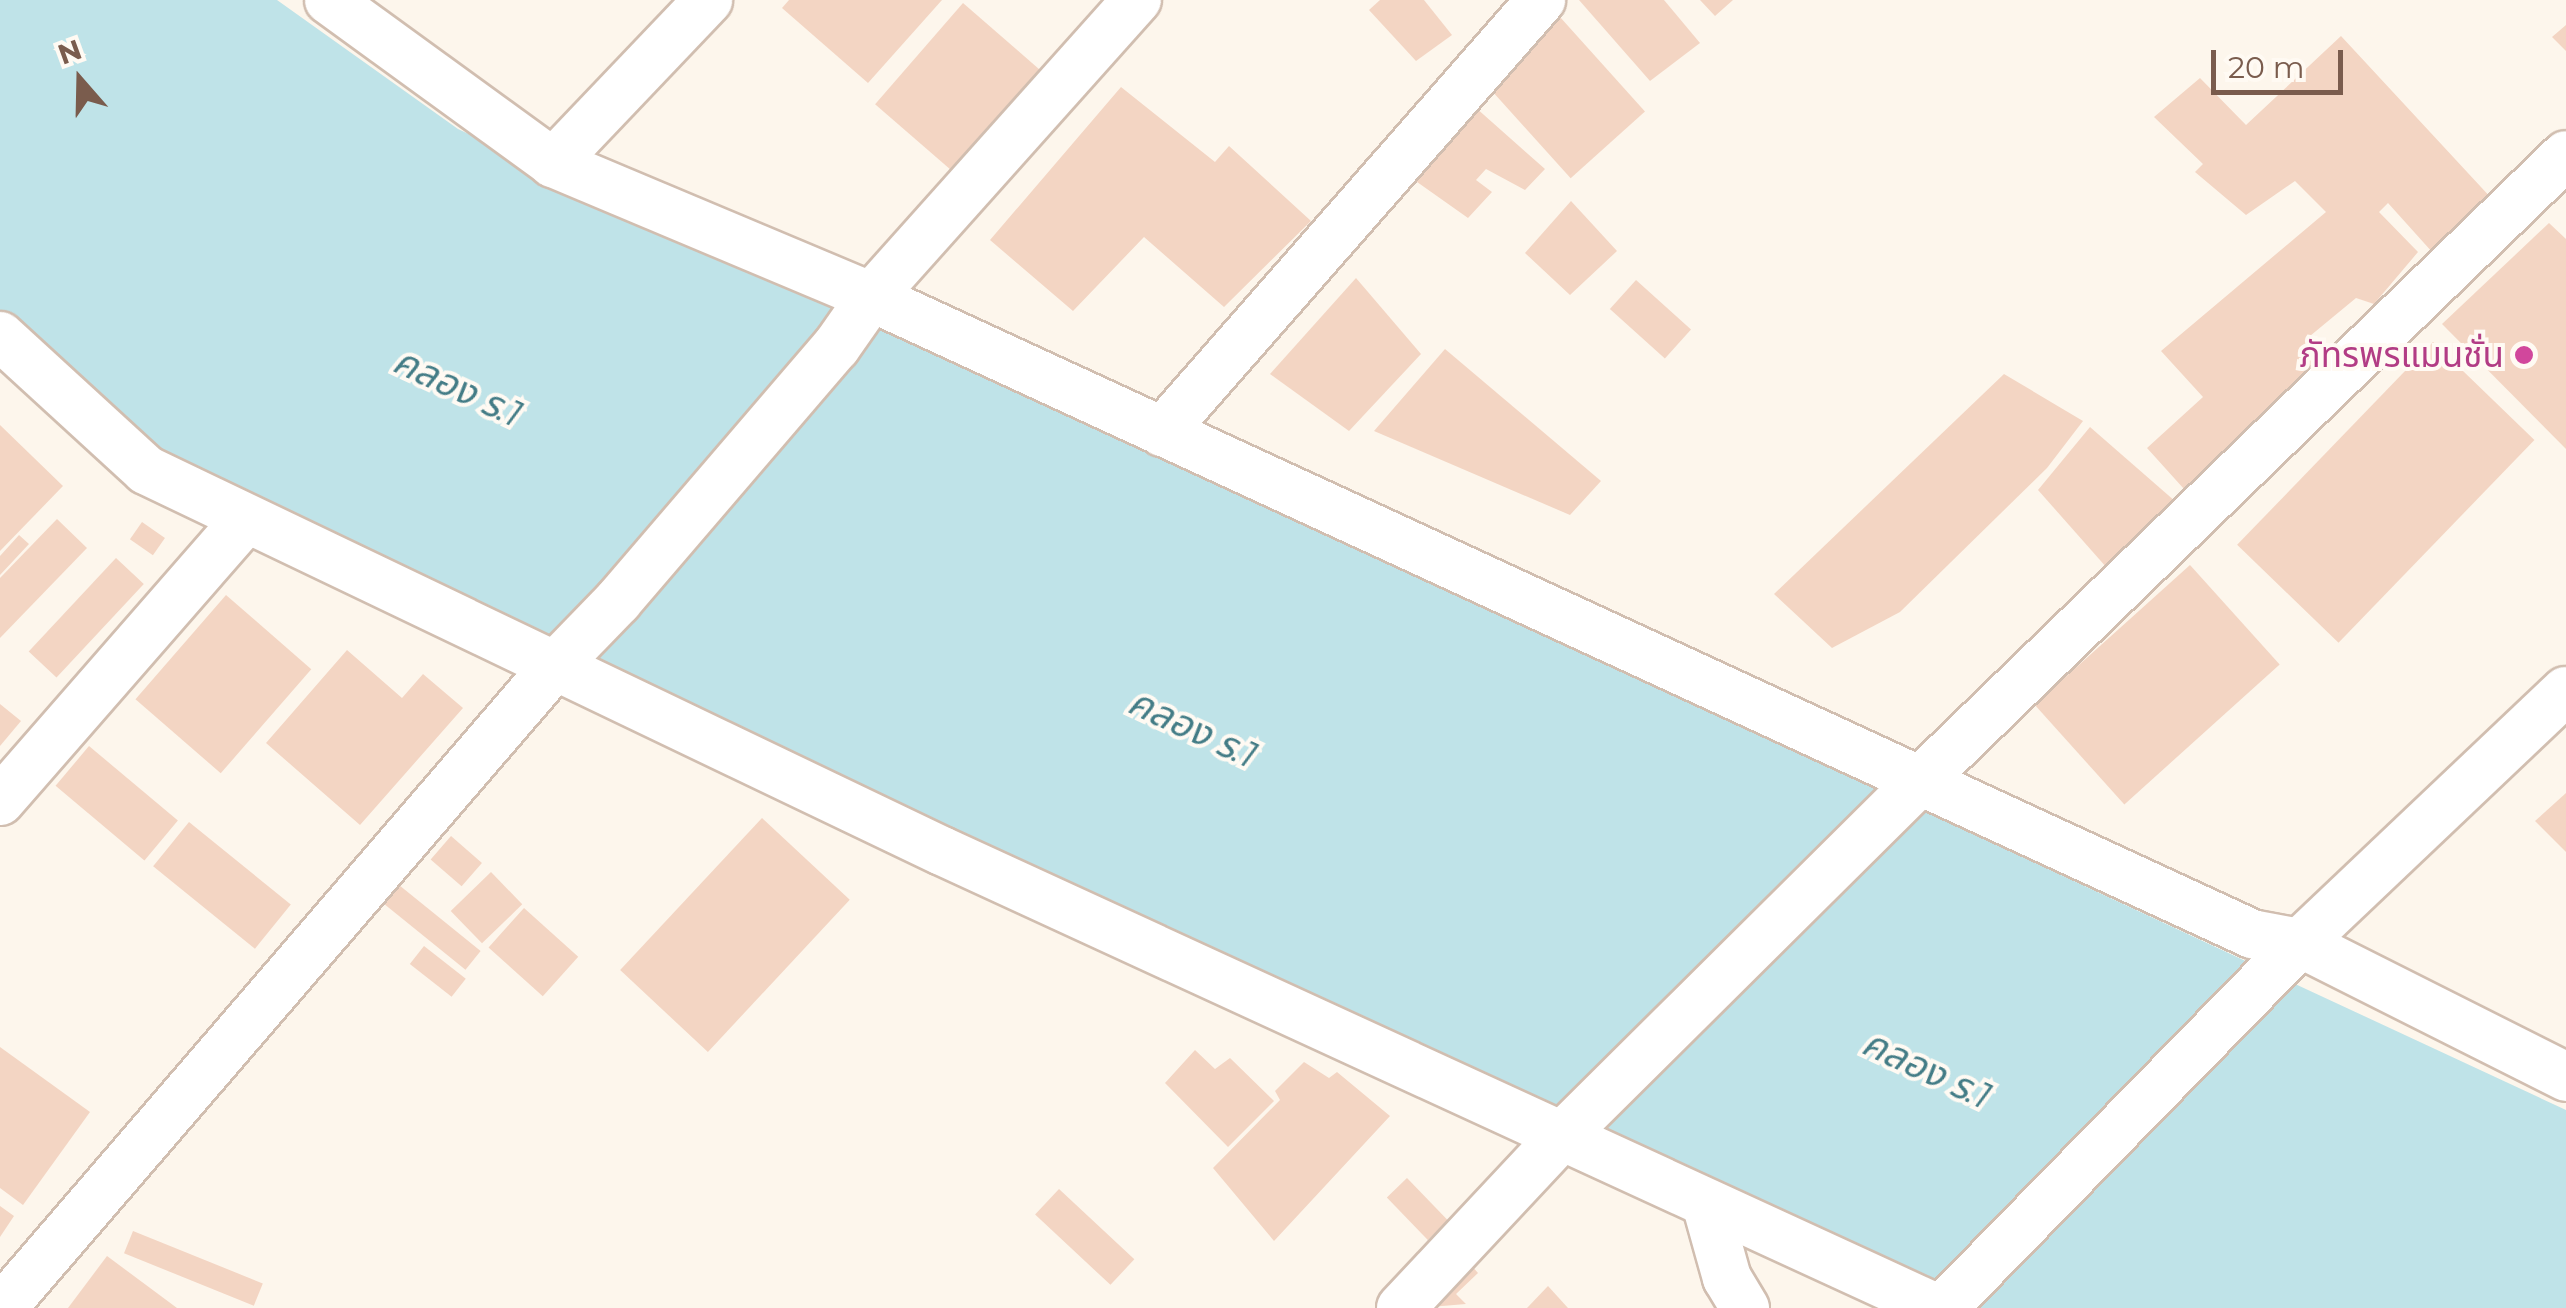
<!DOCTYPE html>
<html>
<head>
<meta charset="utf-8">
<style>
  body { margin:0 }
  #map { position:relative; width:2566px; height:1308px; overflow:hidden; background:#fdf6ec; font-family:Montserrat,"Noto Sans Thai",sans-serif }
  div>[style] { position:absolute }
  .water>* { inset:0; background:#bfe3e8 }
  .building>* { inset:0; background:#f3d5c3; transform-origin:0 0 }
  .roads { filter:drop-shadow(2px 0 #d1beb0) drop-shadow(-2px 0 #d1beb0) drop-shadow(0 2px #d1beb0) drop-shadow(0 -2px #d1beb0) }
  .minor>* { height:48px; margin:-24px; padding:0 24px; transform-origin:24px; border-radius:24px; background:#fff }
  .dots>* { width:28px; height:28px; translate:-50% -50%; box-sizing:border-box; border:5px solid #fffaf3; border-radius:50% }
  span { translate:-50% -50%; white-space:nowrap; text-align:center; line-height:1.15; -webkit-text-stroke:8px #fffaf3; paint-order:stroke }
  .hotel-label { font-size:35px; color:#b23c85 }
  .right { translate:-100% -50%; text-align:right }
  .water-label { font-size:38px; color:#437c86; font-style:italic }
  .north { position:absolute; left:30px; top:30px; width:100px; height:100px; -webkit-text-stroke:8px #fffaf3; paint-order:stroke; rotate:340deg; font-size:28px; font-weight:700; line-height:40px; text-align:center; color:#7a5c4d }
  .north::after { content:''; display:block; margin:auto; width:35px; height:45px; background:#7a5c4d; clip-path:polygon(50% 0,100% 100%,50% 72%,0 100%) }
  .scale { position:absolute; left:2211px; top:50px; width:132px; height:45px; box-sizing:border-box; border:5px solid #7a5c4d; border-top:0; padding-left:12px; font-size:30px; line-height:35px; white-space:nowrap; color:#7a5c4d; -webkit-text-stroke:8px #fffaf3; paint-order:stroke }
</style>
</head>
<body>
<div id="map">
  <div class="water">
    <i style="clip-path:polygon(0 0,277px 0,458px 129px,2566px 1110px,2566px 1308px,1950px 1308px,172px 467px,0 315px)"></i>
  </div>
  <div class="building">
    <i style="clip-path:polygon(789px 0,942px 0,868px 83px,782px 8px)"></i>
    <i style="clip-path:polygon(1380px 0,1424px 0,1452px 35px,1416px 61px,1369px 10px)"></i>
    <i style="clip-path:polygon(1579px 0,1664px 0,1700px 43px,1650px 81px)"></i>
    <i style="clip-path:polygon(1700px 0,1733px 0,1715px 16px)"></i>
    <i style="left:963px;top:3px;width:104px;height:134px;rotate:41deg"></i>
    <i style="left:1560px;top:17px;width:127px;height:100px;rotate:48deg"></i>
    <i style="clip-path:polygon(2566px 25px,2566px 51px,2552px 37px)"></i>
    <i style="clip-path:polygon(2341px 36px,2493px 200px,2433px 253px,2388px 203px,2379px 212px,2418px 252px,2374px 304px,2356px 298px,2310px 336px,2328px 360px,2184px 489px,2147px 448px,2203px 397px,2161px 351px,2326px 212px,2295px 181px,2246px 215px,2195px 172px,2203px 164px,2154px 117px,2200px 78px,2246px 125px)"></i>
    <i style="clip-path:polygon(1121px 87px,1215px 162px,1229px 146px,1311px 221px,1224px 307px,1144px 237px,1073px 311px,990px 240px)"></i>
    <i style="clip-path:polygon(1475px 107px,1545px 169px,1525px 190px,1486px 169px,1476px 180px,1492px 192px,1468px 218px,1410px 177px)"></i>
    <i style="clip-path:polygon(1571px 201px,1617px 251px,1570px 295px,1525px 253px)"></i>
    <i style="clip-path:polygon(2549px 223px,2566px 239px,2566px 449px,2442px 324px)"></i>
    <i style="clip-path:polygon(1356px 278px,1421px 354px,1349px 431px,1270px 374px)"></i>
    <i style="left:1636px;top:280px;width:74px;height:39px;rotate:42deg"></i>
    <i style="left:2433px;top:342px;width:141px;height:282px;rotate:44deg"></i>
    <i style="clip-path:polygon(1445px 349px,1601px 481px,1570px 515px,1374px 431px)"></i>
    <i style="clip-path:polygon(2004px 374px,2083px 421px,2047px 468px,1900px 612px,1832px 648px,1774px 594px)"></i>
    <i style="clip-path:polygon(0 425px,63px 486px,0 551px)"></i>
    <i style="clip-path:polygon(2090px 427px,2176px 502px,2107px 568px,2038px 490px)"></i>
    <i style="clip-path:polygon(57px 519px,87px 548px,0 638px,0 578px)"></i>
    <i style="left:142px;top:522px;width:28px;height:21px;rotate:35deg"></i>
    <i style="clip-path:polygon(19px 535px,29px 544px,0 575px,0 556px)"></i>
    <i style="left:116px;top:558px;width:38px;height:128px;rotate:43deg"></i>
    <i style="left:2190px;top:565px;width:134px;height:209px;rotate:48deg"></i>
    <i style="left:226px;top:595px;width:113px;height:138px;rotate:41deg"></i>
    <i style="clip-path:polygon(347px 650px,402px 698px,423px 674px,463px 708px,360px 825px,266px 743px)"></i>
    <i style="clip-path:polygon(0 704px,21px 721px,0 746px)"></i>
    <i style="left:89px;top:746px;width:116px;height:52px;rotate:40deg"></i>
    <i style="clip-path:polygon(2566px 793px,2566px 852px,2535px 821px)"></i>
    <i style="left:762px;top:818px;width:120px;height:208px;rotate:43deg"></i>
    <i style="left:189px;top:822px;width:131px;height:57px;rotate:39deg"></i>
    <i style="left:451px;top:836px;width:41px;height:31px;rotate:41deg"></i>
    <i style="left:491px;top:872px;width:45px;height:56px;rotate:46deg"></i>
    <i style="left:399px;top:885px;width:105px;height:24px;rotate:39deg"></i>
    <i style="left:524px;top:908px;width:73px;height:53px;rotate:42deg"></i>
    <i style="left:424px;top:946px;width:53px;height:23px;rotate:38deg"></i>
    <i style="clip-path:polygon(0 1047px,90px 1112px,23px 1205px,0 1188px)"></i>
    <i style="clip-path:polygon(1195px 1050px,1215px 1069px,1230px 1058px,1274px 1101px,1228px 1147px,1165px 1083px)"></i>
    <i style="clip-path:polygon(1304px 1062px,1329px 1078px,1337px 1072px,1390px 1116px,1274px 1241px,1213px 1168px,1280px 1100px,1275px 1091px)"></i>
    <i style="left:1407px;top:1178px;width:59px;height:28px;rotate:46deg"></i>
    <i style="left:1059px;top:1189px;width:103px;height:35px;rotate:43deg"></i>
    <i style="clip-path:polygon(0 1206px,14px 1216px,0 1237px)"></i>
    <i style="left:133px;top:1231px;width:140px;height:24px;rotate:22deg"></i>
    <i style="clip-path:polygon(107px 1256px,177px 1308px,68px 1308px)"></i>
    <i style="clip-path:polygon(1464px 1257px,1478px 1273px,1456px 1294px,1466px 1304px,1418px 1308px)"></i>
    <i style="clip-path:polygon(1548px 1286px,1568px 1308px,1527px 1308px)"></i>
  </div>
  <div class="roads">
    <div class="minor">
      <i style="left:329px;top:0;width:277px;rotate:36deg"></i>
      <i style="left:553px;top:163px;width:345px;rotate:22.8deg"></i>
      <i style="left:871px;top:297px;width:1521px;rotate:24.76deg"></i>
      <i style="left:2252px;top:934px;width:49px;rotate:10.6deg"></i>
      <i style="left:2300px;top:943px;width:298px;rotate:26.7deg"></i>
      <i style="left:553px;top:163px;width:225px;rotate:-46.4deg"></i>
      <i style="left:0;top:336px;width:198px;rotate:42.5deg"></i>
      <i style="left:146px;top:470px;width:882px;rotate:25.58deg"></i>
      <i style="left:942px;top:851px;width:1094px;rotate:24.69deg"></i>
      <i style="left:1162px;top:432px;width:575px;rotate:-48.74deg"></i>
      <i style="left:0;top:801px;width:374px;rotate:-48.9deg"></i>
      <i style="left:1706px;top:1203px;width:78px;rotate:74.4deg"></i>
      <i style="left:1727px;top:1278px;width:35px;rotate:59deg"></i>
      <i style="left:2px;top:1308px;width:846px;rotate:-49.27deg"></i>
      <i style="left:554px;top:667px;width:92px;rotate:-45.9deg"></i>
      <i style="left:618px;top:601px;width:335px;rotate:-49.4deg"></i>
      <i style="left:836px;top:347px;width:61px;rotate:-55deg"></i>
      <i style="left:871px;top:297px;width:399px;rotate:-48.2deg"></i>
      <i style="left:1401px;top:1308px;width:234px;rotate:-46.9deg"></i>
      <i style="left:1561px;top:1137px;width:503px;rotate:-44.76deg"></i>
      <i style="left:1918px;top:783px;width:902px;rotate:-44.1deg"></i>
      <i style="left:1943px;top:1308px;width:511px;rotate:-45.63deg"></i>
      <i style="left:2300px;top:943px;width:366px;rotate:-43.5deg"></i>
    </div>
  </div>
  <div class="dots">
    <i style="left:2524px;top:355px;background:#d1479c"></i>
  </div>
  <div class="hotel-label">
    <span class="right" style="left:2504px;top:355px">ภัทรพรแมนชั่น</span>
  </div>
  <div class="water-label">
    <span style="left:458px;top:387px;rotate:25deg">คลอง ร.1</span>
    <span style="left:1193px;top:728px;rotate:25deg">คลอง ร.1</span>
    <span style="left:1927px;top:1069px;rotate:25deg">คลอง ร.1</span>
  </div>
  <div class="north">N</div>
  <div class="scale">20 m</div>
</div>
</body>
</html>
